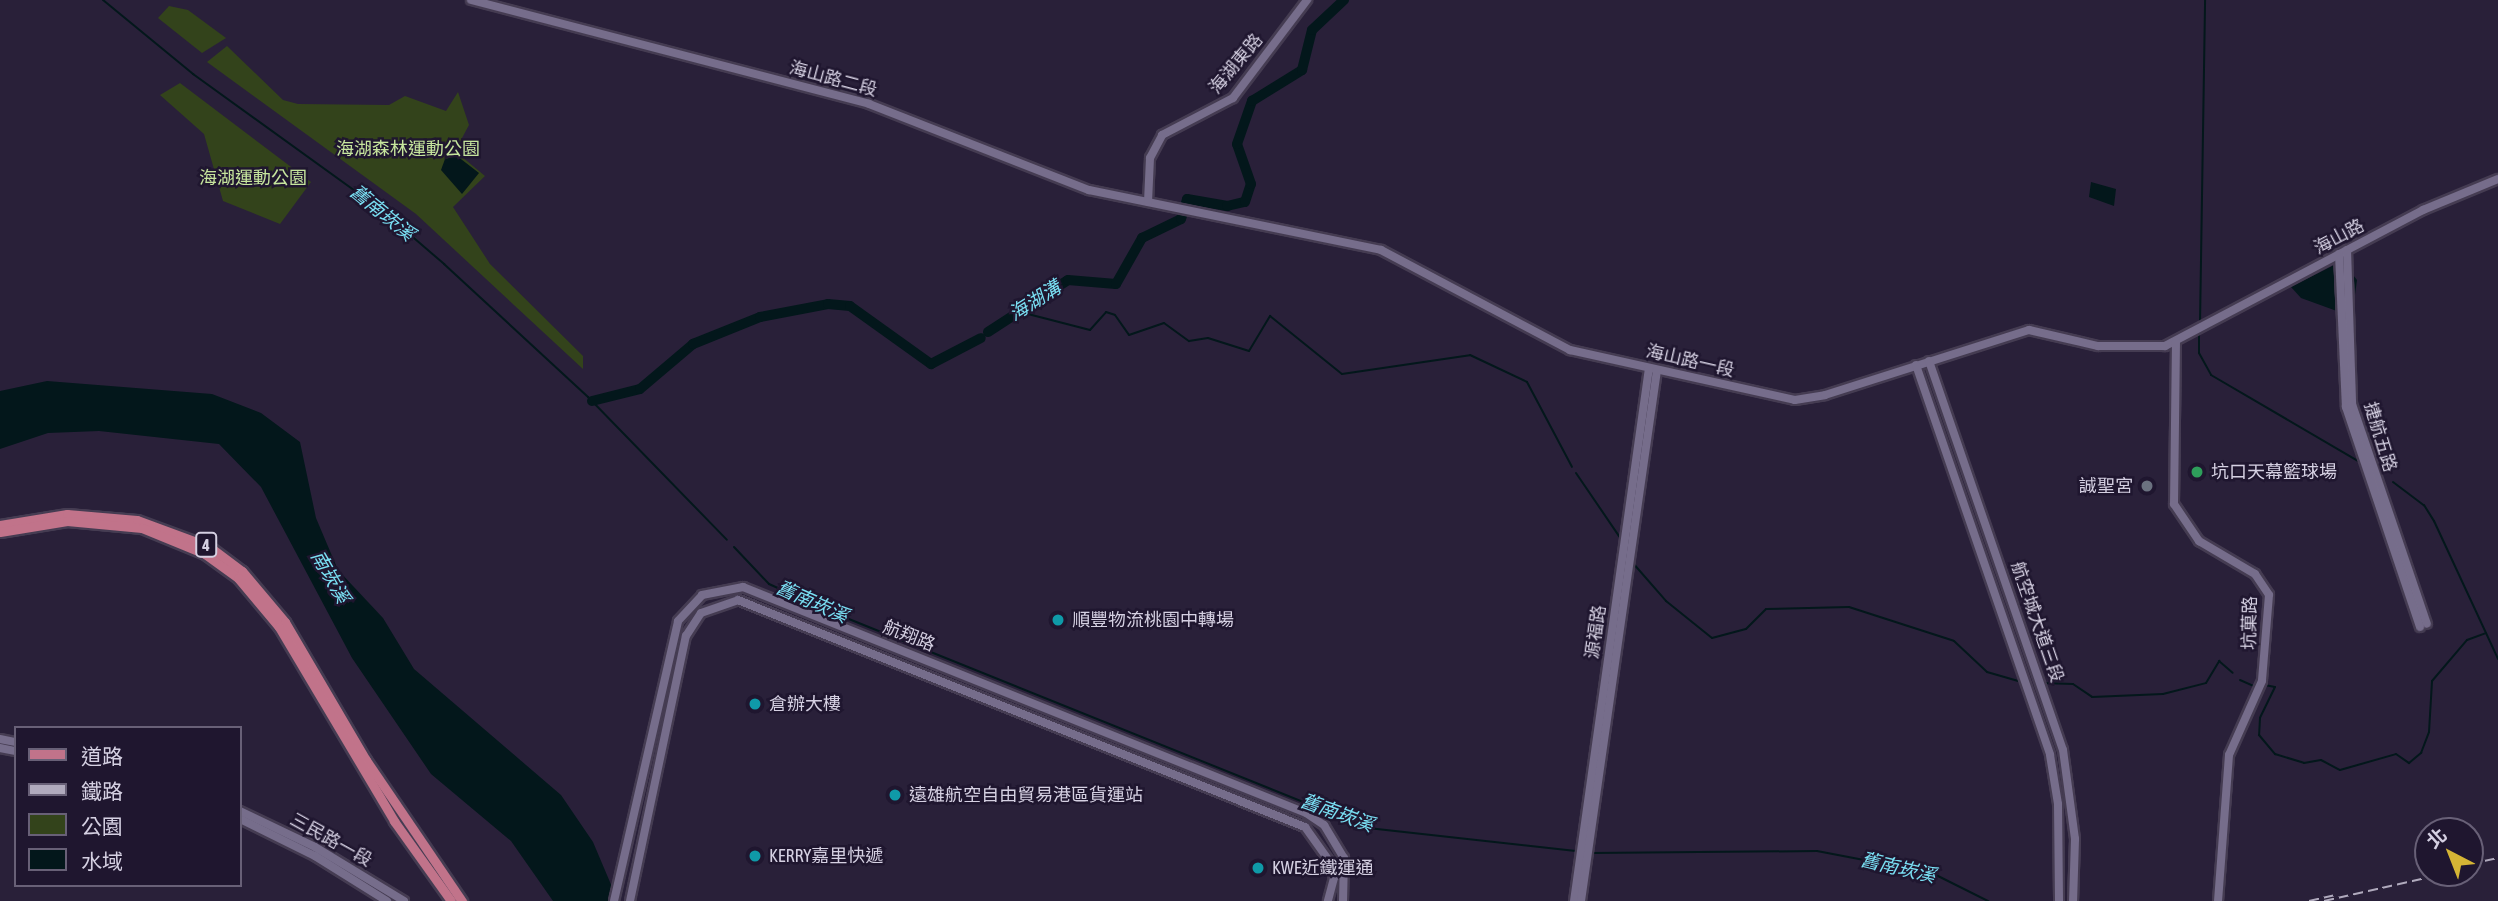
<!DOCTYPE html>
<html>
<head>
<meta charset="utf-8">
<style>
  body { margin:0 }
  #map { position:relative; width:2498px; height:901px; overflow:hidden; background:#292039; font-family:"Asap Condensed","Noto Sans TC",sans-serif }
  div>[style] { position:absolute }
  .green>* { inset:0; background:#33431b }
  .water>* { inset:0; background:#03171b }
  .stream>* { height:2px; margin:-1px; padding:0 1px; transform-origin:1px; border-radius:1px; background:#03171b }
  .river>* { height:10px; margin:-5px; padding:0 5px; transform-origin:5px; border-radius:5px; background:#03171b }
  .roads { filter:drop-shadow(2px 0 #453c52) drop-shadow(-2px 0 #453c52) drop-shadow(0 2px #453c52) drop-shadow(0 -2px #453c52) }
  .secondary>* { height:8px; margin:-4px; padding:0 4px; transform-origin:4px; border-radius:4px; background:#766d8b }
  .primary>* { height:9px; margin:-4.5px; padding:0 4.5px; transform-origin:4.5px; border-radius:4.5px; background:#c1738a }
  .rail>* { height:2px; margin-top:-1px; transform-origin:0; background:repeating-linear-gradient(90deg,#b0aabd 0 10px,transparent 0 15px) }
  .dots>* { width:19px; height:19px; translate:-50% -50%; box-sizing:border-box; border:4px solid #1f162f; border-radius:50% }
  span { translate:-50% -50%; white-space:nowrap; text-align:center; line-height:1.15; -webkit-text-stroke:5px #1f162f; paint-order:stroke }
  .shield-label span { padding:2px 5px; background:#1f162f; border:2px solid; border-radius:5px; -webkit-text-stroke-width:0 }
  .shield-label { font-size:16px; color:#d5d0e2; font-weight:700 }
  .street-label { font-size:18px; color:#d5d0e2 }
  .park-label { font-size:18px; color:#c6e59d }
  .poi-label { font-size:18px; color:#d5d0e2 }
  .left { translate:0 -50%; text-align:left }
  .right { translate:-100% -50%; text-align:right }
  .water-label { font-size:19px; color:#7ae0f4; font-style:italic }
  .legend { position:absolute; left:14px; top:726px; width:228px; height:161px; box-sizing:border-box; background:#1f162f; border:2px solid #686077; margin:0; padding:9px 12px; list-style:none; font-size:21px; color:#d5d0e2 }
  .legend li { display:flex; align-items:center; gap:14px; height:35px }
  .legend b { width:35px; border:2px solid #686077 }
  .north { position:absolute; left:2414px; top:817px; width:70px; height:70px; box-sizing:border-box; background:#1f162f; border:2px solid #686077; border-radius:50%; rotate:318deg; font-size:19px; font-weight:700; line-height:28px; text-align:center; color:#d5d0e2 }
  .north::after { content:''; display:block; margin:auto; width:24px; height:32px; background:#d5b535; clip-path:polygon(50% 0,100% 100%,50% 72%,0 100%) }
</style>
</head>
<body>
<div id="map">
  <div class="green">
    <i style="clip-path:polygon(169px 6px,188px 10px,226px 38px,202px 53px,158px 18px)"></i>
    <i style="clip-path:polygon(227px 46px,283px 100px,298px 104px,389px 105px,405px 96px,446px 111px,458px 92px,469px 125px,455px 151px,485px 176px,453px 207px,490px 264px,583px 356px,583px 369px,416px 214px,207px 62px)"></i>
    <i style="clip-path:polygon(180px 83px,311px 182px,280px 224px,223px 201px,204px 134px,160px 95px)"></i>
  </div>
  <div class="water">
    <i style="clip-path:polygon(457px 156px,479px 173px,462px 194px,441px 170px,445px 159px)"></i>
    <i style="clip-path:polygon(2091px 182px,2116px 189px,2114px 206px,2089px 197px)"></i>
    <i style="clip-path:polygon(2342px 261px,2357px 280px,2353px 309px,2345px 314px,2301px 298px,2291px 287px)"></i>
    <i style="clip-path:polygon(47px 381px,212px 394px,261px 413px,300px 442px,316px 518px,338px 570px,383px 618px,414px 669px,561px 795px,593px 842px,618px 901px,553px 901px,511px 841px,431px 774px,352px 658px,261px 487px,219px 444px,99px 431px,48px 433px,0 449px,0 391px)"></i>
  </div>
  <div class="stream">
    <i style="left:103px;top:0;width:117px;rotate:39.4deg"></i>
    <i style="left:193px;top:74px;width:229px;rotate:35.8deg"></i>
    <i style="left:379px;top:208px;width:86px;rotate:40.7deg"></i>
    <i style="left:444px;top:264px;width:196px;rotate:42.7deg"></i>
    <i style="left:588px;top:397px;width:199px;rotate:45.8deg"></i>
    <i style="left:1015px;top:310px;width:10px;rotate:17deg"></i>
    <i style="left:1028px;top:314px;width:64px;rotate:14.5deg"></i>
    <i style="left:1090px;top:330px;width:24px;rotate:-48deg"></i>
    <i style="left:1106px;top:312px;width:9px;rotate:18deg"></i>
    <i style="left:1115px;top:315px;width:24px;rotate:55deg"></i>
    <i style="left:1129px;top:335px;width:37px;rotate:-19deg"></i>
    <i style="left:1164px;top:323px;width:31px;rotate:36deg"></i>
    <i style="left:1189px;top:341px;width:19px;rotate:-9deg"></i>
    <i style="left:1208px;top:338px;width:43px;rotate:17.6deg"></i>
    <i style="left:1249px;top:351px;width:41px;rotate:-59deg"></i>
    <i style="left:1270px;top:316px;width:92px;rotate:38.9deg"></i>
    <i style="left:1342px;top:374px;width:129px;rotate:-8.4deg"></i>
    <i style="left:1470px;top:355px;width:63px;rotate:25.3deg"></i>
    <i style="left:1527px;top:382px;width:96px;rotate:62.1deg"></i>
    <i style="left:2200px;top:324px;width:324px;rotate:-89.1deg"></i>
    <i style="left:2199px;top:333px;width:20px;rotate:90deg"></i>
    <i style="left:2199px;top:353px;width:25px;rotate:61deg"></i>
    <i style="left:2211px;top:375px;width:170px;rotate:30.3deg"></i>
    <i style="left:1576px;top:473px;width:80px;rotate:55.7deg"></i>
    <i style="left:2393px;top:482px;width:39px;rotate:37deg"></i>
    <i style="left:2424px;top:505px;width:19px;rotate:58deg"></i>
    <i style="left:2434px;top:521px;width:152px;rotate:65.1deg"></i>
    <i style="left:734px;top:547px;width:51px;rotate:46.6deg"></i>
    <i style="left:769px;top:584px;width:60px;rotate:24.4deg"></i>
    <i style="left:824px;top:609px;width:586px;rotate:21.93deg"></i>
    <i style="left:1368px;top:828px;width:209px;rotate:6.3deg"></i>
    <i style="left:1632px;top:562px;width:52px;rotate:48.9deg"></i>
    <i style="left:1666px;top:601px;width:59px;rotate:38.8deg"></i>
    <i style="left:1712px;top:638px;width:35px;rotate:-15deg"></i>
    <i style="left:1746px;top:629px;width:28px;rotate:-45deg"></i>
    <i style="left:1766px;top:609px;width:83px;rotate:-1.4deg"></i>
    <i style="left:1849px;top:607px;width:110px;rotate:17.9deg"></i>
    <i style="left:1954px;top:641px;width:45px;rotate:43.2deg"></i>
    <i style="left:1987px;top:672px;width:37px;rotate:16deg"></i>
    <i style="left:2240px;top:680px;width:17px;rotate:24deg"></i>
    <i style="left:2042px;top:683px;width:31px;rotate:2deg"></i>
    <i style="left:2073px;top:684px;width:23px;rotate:34deg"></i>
    <i style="left:2092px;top:697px;width:71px;rotate:-2.4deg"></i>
    <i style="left:2163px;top:694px;width:44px;rotate:-14.3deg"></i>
    <i style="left:2206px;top:683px;width:26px;rotate:-59deg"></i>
    <i style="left:2219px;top:661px;width:18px;rotate:41deg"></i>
    <i style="left:2265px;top:685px;width:10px;rotate:11deg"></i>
    <i style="left:2275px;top:687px;width:34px;rotate:116deg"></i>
    <i style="left:2260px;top:718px;width:17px;rotate:93deg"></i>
    <i style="left:2259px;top:735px;width:25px;rotate:50deg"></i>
    <i style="left:2275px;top:754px;width:30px;rotate:17deg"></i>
    <i style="left:2304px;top:763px;width:17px;rotate:-10deg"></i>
    <i style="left:2321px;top:760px;width:21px;rotate:28deg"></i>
    <i style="left:2340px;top:770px;width:58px;rotate:-15.9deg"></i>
    <i style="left:2396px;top:754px;width:16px;rotate:35deg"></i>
    <i style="left:2409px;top:763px;width:16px;rotate:-40deg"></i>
    <i style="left:2421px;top:753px;width:22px;rotate:-69deg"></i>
    <i style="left:2429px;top:732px;width:51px;rotate:-86.6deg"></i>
    <i style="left:2432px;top:681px;width:54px;rotate:-49.5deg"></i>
    <i style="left:2467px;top:640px;width:20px;rotate:-20deg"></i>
    <i style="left:1592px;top:853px;width:225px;rotate:-0.5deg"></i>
    <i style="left:1817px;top:851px;width:117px;rotate:10.8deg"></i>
    <i style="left:1932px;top:873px;width:63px;rotate:26.6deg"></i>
  </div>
  <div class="river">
    <i style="left:988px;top:332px;width:95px;rotate:-33deg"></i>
    <i style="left:1068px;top:280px;width:48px;rotate:4.8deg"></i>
    <i style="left:1116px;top:284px;width:53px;rotate:-60.5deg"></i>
    <i style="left:1142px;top:238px;width:43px;rotate:-26deg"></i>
    <i style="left:1181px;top:219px;width:21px;rotate:-73deg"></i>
    <i style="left:1187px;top:199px;width:41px;rotate:9.9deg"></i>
    <i style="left:1227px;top:206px;width:18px;rotate:-13deg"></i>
    <i style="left:1245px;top:202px;width:19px;rotate:-72deg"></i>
    <i style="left:1251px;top:184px;width:42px;rotate:-109.3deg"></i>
    <i style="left:1237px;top:144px;width:46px;rotate:-70.8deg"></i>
    <i style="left:1252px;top:101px;width:59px;rotate:-31.8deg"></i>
    <i style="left:1302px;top:70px;width:41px;rotate:-76deg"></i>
    <i style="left:1312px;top:30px;width:44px;rotate:-43.2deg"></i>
    <i style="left:592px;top:401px;width:49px;rotate:-14deg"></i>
    <i style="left:640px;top:389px;width:70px;rotate:-40.3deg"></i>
    <i style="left:693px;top:344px;width:72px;rotate:-21.9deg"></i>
    <i style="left:760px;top:317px;width:69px;rotate:-10.8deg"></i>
    <i style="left:828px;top:304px;width:22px;rotate:5deg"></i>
    <i style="left:850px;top:306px;width:100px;rotate:35.6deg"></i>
    <i style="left:931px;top:364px;width:56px;rotate:-27.5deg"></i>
  </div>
  <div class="roads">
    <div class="secondary">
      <i style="left:471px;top:0;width:411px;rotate:14.6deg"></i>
      <i style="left:869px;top:104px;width:236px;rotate:21.4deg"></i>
      <i style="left:1089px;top:190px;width:298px;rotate:11.6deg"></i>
      <i style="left:1381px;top:250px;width:214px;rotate:27.9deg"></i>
      <i style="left:1570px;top:350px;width:230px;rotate:12.5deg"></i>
      <i style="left:1795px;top:400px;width:30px;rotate:-9deg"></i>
      <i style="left:1825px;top:395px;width:214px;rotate:-17.7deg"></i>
      <i style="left:2029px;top:330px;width:71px;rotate:13.1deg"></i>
      <i style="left:2098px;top:346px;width:67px"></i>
      <i style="left:2165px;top:346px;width:292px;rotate:-27.8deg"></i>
      <i style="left:2423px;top:210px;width:81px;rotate:-22.5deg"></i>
      <i style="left:1148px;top:202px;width:44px;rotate:-87.4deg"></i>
      <i style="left:1150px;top:158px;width:26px;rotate:-62deg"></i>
      <i style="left:1162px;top:135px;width:80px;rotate:-27.5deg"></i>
      <i style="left:1233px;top:98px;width:123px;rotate:-52.9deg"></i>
      <i style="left:2347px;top:250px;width:154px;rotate:88.1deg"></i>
      <i style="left:2352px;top:404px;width:232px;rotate:71.2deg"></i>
      <i style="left:2339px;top:254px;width:153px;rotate:87.4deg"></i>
      <i style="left:2346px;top:407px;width:232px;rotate:71.4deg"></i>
      <i style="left:2176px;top:341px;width:163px;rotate:90.7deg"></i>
      <i style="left:2174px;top:504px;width:45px;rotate:56deg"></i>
      <i style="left:2199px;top:541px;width:65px;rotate:30.5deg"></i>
      <i style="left:2255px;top:574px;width:25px;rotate:56deg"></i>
      <i style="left:2269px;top:595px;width:86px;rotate:94.7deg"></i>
      <i style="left:2262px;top:681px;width:81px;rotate:114deg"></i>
      <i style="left:2229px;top:755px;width:146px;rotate:94.3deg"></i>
      <i style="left:1929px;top:361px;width:411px;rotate:71deg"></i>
      <i style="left:2063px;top:750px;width:90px;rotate:82.3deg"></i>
      <i style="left:2075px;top:839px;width:62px;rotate:91.8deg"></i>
      <i style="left:1916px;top:365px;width:412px;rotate:71deg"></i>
      <i style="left:2050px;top:755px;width:50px;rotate:80.7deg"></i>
      <i style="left:2058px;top:804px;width:97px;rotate:89.4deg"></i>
      <i style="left:0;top:739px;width:16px;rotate:11deg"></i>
      <i style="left:0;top:748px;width:16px;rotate:11deg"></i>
      <i style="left:240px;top:811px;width:83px;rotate:25.6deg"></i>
      <i style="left:315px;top:847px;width:104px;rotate:31.2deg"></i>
      <i style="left:240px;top:819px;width:84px;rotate:26.3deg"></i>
      <i style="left:315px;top:856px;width:85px;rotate:32deg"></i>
      <i style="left:614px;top:901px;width:287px;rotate:-77.1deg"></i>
      <i style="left:678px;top:621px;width:35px;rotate:-47deg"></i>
      <i style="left:702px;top:595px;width:42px;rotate:-11deg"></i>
      <i style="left:743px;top:587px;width:607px;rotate:21.87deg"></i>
      <i style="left:1306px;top:813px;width:22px;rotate:34deg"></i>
      <i style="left:1324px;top:825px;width:39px;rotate:59deg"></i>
      <i style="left:1344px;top:858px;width:43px;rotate:91.3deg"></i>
      <i style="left:630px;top:901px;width:271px;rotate:-78.1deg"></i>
      <i style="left:686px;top:636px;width:27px;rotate:-57deg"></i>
      <i style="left:701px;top:613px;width:39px;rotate:-19deg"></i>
      <i style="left:738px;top:600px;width:611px;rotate:21.82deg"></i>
      <i style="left:1305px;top:827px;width:43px;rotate:54.5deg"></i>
      <i style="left:1330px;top:862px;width:16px;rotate:76deg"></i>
      <i style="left:1334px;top:878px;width:24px;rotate:105deg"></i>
      <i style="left:1574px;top:901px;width:538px;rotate:-81.99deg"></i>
      <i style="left:1581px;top:901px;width:536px;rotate:-81.85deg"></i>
    </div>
    <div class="primary">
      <i style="left:0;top:525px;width:68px;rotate:-9.3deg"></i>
      <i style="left:67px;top:514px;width:70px;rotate:4.9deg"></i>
      <i style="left:137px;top:520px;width:78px;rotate:20.3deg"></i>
      <i style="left:210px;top:547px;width:40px;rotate:37deg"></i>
      <i style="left:242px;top:571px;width:67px;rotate:49.9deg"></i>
      <i style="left:285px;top:622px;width:160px;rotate:59.6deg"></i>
      <i style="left:366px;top:760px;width:171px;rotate:55.8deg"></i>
      <i style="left:0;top:532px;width:68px;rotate:-9.3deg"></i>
      <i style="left:67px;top:521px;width:75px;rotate:5.3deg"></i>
      <i style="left:142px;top:528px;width:68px;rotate:22.4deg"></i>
      <i style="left:205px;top:554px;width:41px;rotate:36deg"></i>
      <i style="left:238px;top:578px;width:64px;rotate:50.1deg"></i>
      <i style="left:279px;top:627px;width:226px;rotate:59.3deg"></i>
      <i style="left:394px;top:821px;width:98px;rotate:54.5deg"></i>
    </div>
  </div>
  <div class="rail">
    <i style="left:2470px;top:864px;width:29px;rotate:-12deg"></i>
    <i style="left:2309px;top:901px;width:26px;rotate:-13deg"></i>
    <i style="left:2324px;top:901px;width:127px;rotate:-12.7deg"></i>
  </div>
  <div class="dots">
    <i style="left:2197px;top:472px;background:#2e9e5b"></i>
    <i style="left:2147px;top:486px;background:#6b7280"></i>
    <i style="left:1058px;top:620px;background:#0f9aa8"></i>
    <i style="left:755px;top:704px;background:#0f9aa8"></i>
    <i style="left:895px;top:795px;background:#0f9aa8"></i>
    <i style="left:755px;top:856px;background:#0f9aa8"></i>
    <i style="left:1258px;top:868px;background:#0f9aa8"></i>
  </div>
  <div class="shield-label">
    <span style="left:206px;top:545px">4</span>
  </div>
  <div class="street-label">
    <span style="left:1236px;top:64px;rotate:-50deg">海湖東路</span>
    <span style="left:833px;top:79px;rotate:15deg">海山路二段</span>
    <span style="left:2339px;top:237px;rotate:-28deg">海山路</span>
    <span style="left:1690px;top:361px;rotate:13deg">海山路一段</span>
    <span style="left:2380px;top:437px;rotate:73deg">捷航五路</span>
    <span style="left:2037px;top:622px;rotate:71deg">航空城大道三段</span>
    <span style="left:2250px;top:623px;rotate:-89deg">坑菓路</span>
    <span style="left:1596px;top:632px;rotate:-82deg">源福路</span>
    <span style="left:909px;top:636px;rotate:22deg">航翔路</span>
    <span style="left:331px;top:840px;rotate:29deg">三民路一段</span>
  </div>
  <div class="park-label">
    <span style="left:408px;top:149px">海湖森林運動公園</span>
    <span style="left:253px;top:178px">海湖運動公園</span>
  </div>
  <div class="poi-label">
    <span class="left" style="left:2211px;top:472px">坑口天幕籃球場</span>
    <span class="right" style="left:2133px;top:486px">誠聖宮</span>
    <span class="left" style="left:1072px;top:620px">順豐物流桃園中轉場</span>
    <span class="left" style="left:769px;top:704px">倉辦大樓</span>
    <span class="left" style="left:909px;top:795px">遠雄航空自由貿易港區貨運站</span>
    <span class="left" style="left:769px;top:856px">KERRY嘉里快遞</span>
    <span class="left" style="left:1272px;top:868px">KWE近鐵運通</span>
  </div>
  <div class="water-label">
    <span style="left:382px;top:213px;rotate:39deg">舊南崁溪</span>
    <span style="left:1035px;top:301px;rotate:-32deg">海湖溝</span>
    <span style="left:330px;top:577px;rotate:60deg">南崁溪</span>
    <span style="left:812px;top:602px;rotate:24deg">舊南崁溪</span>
    <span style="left:1337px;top:813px;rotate:20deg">舊南崁溪</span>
    <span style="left:1898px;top:868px;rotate:13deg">舊南崁溪</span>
  </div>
  <ul class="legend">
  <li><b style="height:9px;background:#c1738a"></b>道路</li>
  <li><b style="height:9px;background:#b0aabd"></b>鐵路</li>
  <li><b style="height:19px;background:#33431b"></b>公園</li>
  <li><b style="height:19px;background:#03171b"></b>水域</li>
  </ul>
  <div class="north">北</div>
</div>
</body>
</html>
